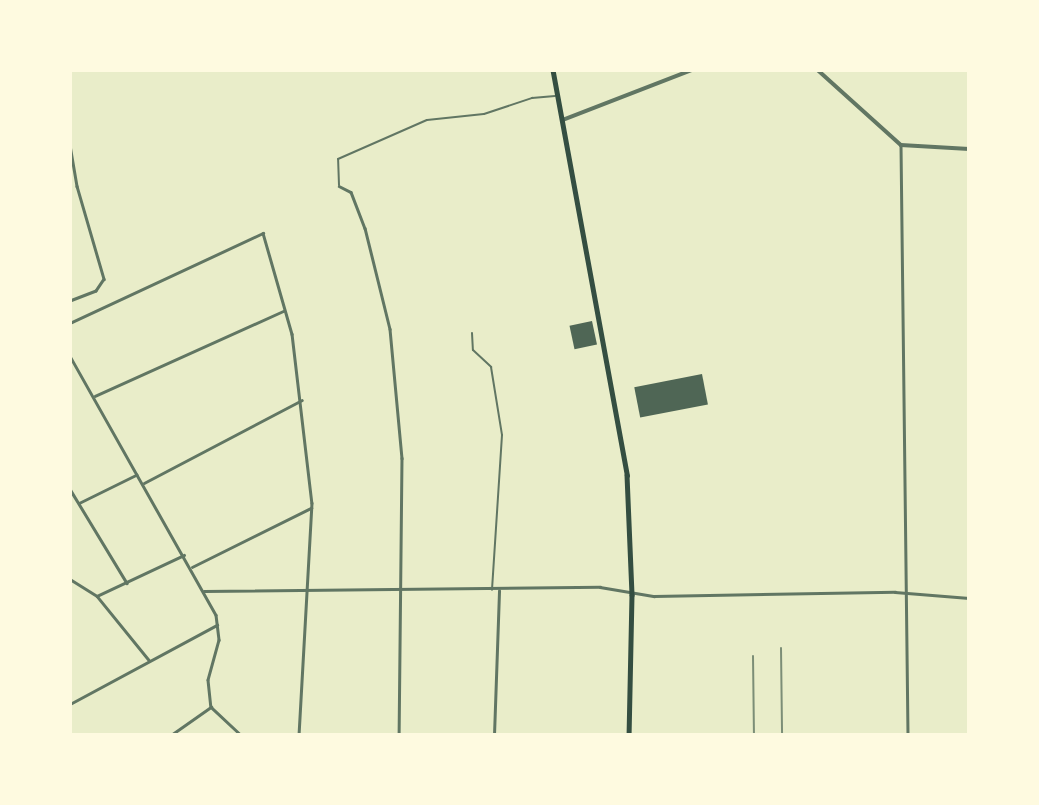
<!DOCTYPE html>
<html>
<head>
<meta charset="utf-8">
<style>
  body { margin:0 }
  #map { position:relative; width:1039px; height:805px; overflow:hidden; background:#e9edc9; font-family:"Source Sans 3",sans-serif }
  div>[style] { position:absolute }
  .building>* { inset:0; background:#4f6655; transform-origin:0 0 }
  .service>* { height:2px; margin:-1px; padding:0 1px; transform-origin:1px; border-radius:1px; background:#617663 }
  .minor>* { height:2.5px; margin:-1.25px; padding:0 1.25px; transform-origin:1.25px; border-radius:1.25px; background:#617663 }
  .tertiary>* { height:3.5px; margin:-1.75px; padding:0 1.75px; transform-origin:1.75px; border-radius:1.75px; background:#617663 }
  .primary>* { height:4.5px; margin:-2.25px; padding:0 2.25px; transform-origin:2.25px; border-radius:2.25px; background:#344e41 }
  .rail>* { height:2px; margin:-1px; padding:0 1px; transform-origin:1px; border-radius:1px; background:#7c8e77 }
  span { translate:-50% -50%; white-space:nowrap; text-align:center; line-height:1.15; -webkit-text-stroke:5px #fefae0; paint-order:stroke }
  .frame { position:absolute; inset:0; border:72px solid #fefae0; pointer-events:none }
</style>
</head>
<body>
<div id="map">
  <div class="building">
    <i style="left:592px;top:321px;width:24px;height:23px;rotate:78deg"></i>
    <i style="left:702px;top:374px;width:31px;height:69px;rotate:79deg"></i>
  </div>
  <div class="service">
    <i style="left:339px;top:185px;width:26px;rotate:-92deg"></i>
    <i style="left:338px;top:159px;width:97px;rotate:-23.7deg"></i>
    <i style="left:427px;top:120px;width:57px;rotate:-6deg"></i>
    <i style="left:484px;top:114px;width:51px;rotate:-18.4deg"></i>
    <i style="left:532px;top:98px;width:23px;rotate:-5deg"></i>
    <i style="left:472px;top:333px;width:17px;rotate:87deg"></i>
    <i style="left:473px;top:350px;width:25px;rotate:43deg"></i>
    <i style="left:491px;top:367px;width:69px;rotate:80.8deg"></i>
    <i style="left:502px;top:435px;width:155px;rotate:93.7deg"></i>
  </div>
  <div class="minor">
    <i style="left:70px;top:145px;width:42px;rotate:80.3deg"></i>
    <i style="left:77px;top:186px;width:97px;rotate:73.8deg"></i>
    <i style="left:104px;top:279px;width:14px;rotate:124deg"></i>
    <i style="left:96px;top:291px;width:28px;rotate:159deg"></i>
    <i style="left:901px;top:145px;width:590px;rotate:89.32deg"></i>
    <i style="left:339px;top:186px;width:13px;rotate:27deg"></i>
    <i style="left:351px;top:192px;width:39px;rotate:69deg"></i>
    <i style="left:365px;top:228px;width:104px;rotate:76.1deg"></i>
    <i style="left:390px;top:329px;width:130px;rotate:84.7deg"></i>
    <i style="left:402px;top:458px;width:277px;rotate:90.6deg"></i>
    <i style="left:70px;top:323px;width:213px;rotate:-25deg"></i>
    <i style="left:263px;top:233px;width:105px;rotate:74deg"></i>
    <i style="left:292px;top:334px;width:170px;rotate:83.3deg"></i>
    <i style="left:312px;top:503px;width:232px;rotate:93.2deg"></i>
    <i style="left:70px;top:356px;width:297px;rotate:60.6deg"></i>
    <i style="left:216px;top:615px;width:25px;rotate:83deg"></i>
    <i style="left:219px;top:640px;width:41px;rotate:105.4deg"></i>
    <i style="left:208px;top:680px;width:27px;rotate:84deg"></i>
    <i style="left:211px;top:707px;width:41px;rotate:43deg"></i>
    <i style="left:95px;top:396px;width:206px;rotate:-24.3deg"></i>
    <i style="left:144px;top:483px;width:178px;rotate:-27.7deg"></i>
    <i style="left:70px;top:489px;width:110px;rotate:58.8deg"></i>
    <i style="left:79px;top:503px;width:64px;rotate:-26.2deg"></i>
    <i style="left:192px;top:567px;width:133px;rotate:-26.4deg"></i>
    <i style="left:70px;top:579px;width:32px;rotate:32deg"></i>
    <i style="left:97px;top:596px;width:82px;rotate:50.9deg"></i>
    <i style="left:204px;top:591px;width:396px;rotate:-0.6deg"></i>
    <i style="left:600px;top:587px;width:55px;rotate:9.5deg"></i>
    <i style="left:654px;top:596px;width:241px;rotate:-1deg"></i>
    <i style="left:895px;top:592px;width:74px;rotate:4.6deg"></i>
    <i style="left:97px;top:596px;width:96px;rotate:-25.2deg"></i>
    <i style="left:70px;top:704px;width:167px;rotate:-28.3deg"></i>
    <i style="left:171px;top:735px;width:49px;rotate:-35deg"></i>
    <i style="left:494px;top:735px;width:144px;rotate:-88deg"></i>
  </div>
  <div class="tertiary">
    <i style="left:818px;top:70px;width:112px;rotate:42.1deg"></i>
    <i style="left:901px;top:145px;width:68px;rotate:3.4deg"></i>
    <i style="left:563px;top:120px;width:138px;rotate:-21.2deg"></i>
  </div>
  <div class="primary">
    <i style="left:553px;top:70px;width:412px;rotate:79.6deg"></i>
    <i style="left:627px;top:475px;width:120px;rotate:87.6deg"></i>
    <i style="left:632px;top:595px;width:140px;rotate:91.2deg"></i>
  </div>
  <div class="rail">
    <i style="left:781px;top:648px;width:87px;rotate:89.3deg"></i>
    <i style="left:753px;top:656px;width:79px;rotate:89.3deg"></i>
  </div>
  <div class="frame"></div>
</div>
</body>
</html>
